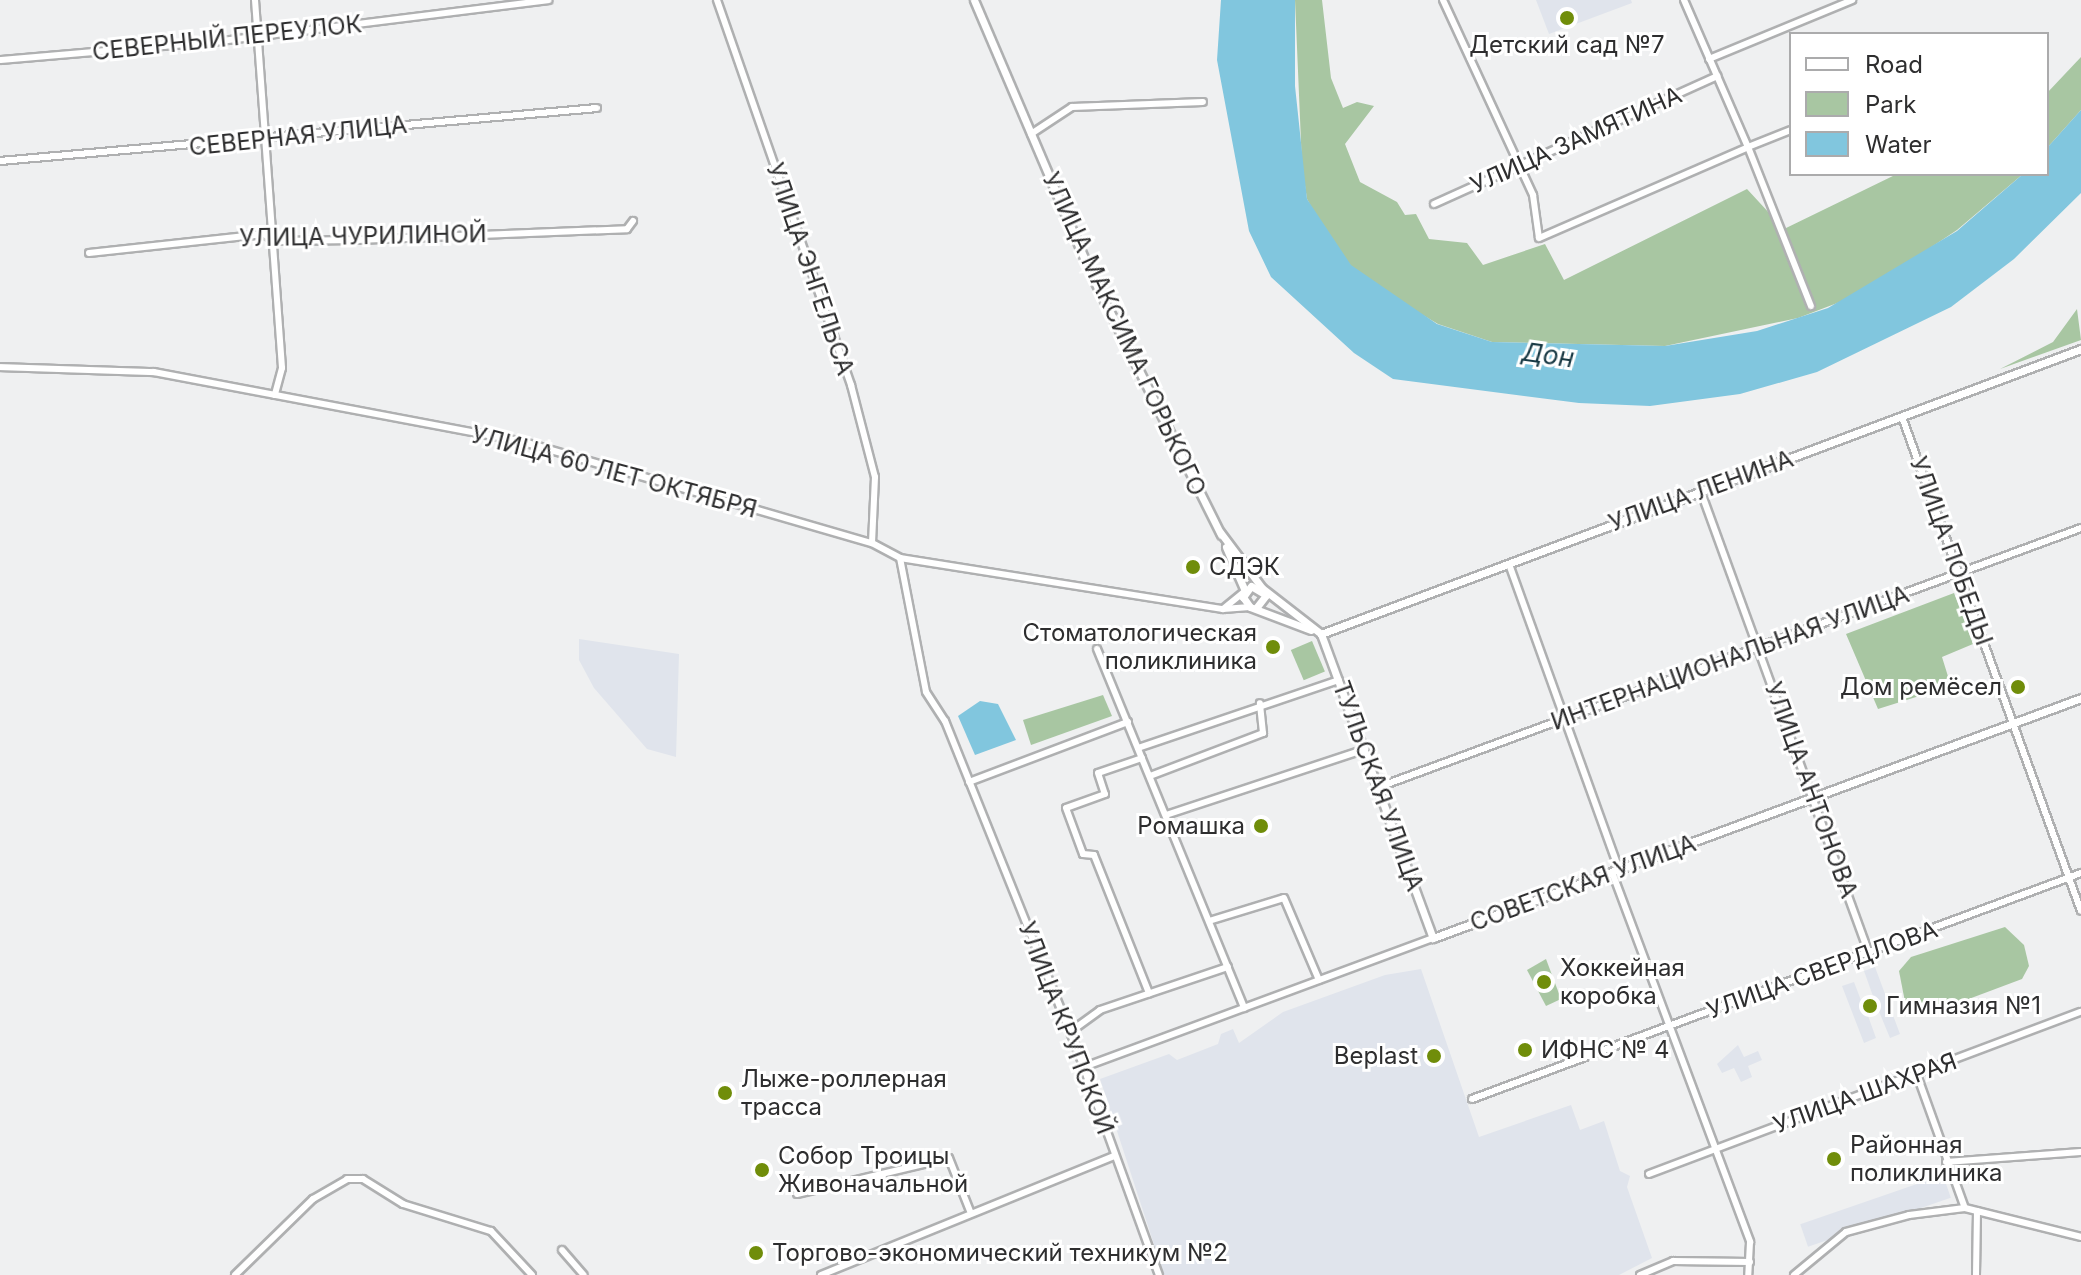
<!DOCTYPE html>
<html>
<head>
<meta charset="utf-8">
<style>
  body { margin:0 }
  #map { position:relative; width:2081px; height:1275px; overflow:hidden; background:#eff0f1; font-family:Inter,sans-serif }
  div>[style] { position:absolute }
  .built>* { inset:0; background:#e0e4ec; transform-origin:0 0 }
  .green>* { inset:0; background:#a8c6a2; transform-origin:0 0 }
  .water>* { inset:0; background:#81c6de }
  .roads { filter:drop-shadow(2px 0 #afb0b1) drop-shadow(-2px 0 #afb0b1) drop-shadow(0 2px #afb0b1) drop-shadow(0 -2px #afb0b1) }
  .minor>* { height:6px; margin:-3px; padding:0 3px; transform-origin:3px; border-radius:3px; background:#fff }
  .major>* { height:7px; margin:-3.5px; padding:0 3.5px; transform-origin:3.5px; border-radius:3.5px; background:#fff }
  .dots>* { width:22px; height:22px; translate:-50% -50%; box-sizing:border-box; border:4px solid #fff; border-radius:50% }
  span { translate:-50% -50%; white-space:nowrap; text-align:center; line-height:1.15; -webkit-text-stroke:6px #fff; paint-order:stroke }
  .street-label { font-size:24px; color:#2e2e2f }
  .poi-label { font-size:24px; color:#2e2e2f }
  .left { translate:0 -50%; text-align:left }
  .right { translate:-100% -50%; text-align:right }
  .water-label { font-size:26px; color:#183944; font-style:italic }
  .legend { position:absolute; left:1789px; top:32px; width:260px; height:144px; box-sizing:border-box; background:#fff; border:2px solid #ababac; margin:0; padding:10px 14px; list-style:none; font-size:24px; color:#2e2e2f }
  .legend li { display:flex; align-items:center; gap:16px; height:40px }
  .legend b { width:40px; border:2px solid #ababac }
</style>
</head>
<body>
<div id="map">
  <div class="built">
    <i style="clip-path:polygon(1536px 0,1631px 0,1632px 3px,1549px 34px)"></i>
    <i style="clip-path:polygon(579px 639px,679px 654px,676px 757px,647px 749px,594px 688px,579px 660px)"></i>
    <i style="clip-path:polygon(1875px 967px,1900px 1034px,1890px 1038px,1878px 1009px,1867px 1013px,1876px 1038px,1864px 1043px,1842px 986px,1854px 982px,1862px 1003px,1874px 999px,1864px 971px)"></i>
    <i style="clip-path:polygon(1421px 969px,1479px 1137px,1571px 1105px,1580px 1130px,1604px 1121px,1620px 1171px,1630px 1176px,1627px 1187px,1652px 1258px,1619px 1275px,1164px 1275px,1100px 1079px,1169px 1054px,1177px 1060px,1218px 1044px,1221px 1034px,1233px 1029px,1239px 1043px,1283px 1012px,1385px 975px)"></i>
    <i style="clip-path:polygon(1738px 1045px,1744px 1057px,1758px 1051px,1762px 1060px,1748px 1066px,1752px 1077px,1741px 1082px,1734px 1068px,1722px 1073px,1717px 1064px)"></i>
    <i style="left:1943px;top:1175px;width:24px;height:151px;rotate:71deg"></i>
  </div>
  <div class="green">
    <i style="clip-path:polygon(1295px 0,1322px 0,1331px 78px,1343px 108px,1357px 102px,1374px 106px,1345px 144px,1360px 182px,1397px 202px,1405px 215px,1416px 214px,1429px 239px,1467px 243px,1483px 265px,1545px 244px,1564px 280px,1747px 189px,1784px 229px,1897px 174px,2023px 174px,1957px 230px,1891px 274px,1853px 297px,1798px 318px,1665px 346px,1492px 342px,1438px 324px,1394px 298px,1351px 266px,1323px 228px,1307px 199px,1302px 166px)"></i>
    <i style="clip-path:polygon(2081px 57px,2081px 110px,2047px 148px,2047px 93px)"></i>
    <i style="clip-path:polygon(2077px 309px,2081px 340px,2000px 369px,2053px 342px)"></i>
    <i style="clip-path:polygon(1954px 593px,1973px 644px,1942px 657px,1951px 686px,1878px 709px,1846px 634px)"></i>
    <i style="left:1312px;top:641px;width:33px;height:23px;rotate:67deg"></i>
    <i style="clip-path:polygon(1103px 695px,1112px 716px,1031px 745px,1023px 720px)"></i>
    <i style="clip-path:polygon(2005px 927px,2024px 945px,2029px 966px,2022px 979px,1926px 1015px,1906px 1007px,1899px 971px,1911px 957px)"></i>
    <i style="clip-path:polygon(1546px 959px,1561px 999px,1546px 1006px,1527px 970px)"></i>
  </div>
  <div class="water">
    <i style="clip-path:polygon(1221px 0,1295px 0,1295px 86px,1307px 199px,1351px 265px,1437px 324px,1492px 342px,1665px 346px,1757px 331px,1828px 308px,1957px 231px,2023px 174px,2047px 174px,2047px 148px,2081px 110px,2081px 193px,2014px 259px,1951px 307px,1817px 372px,1740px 394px,1650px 406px,1579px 403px,1393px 379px,1354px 353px,1271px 277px,1249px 231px,1217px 60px)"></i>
    <i style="clip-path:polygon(980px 701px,998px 704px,1016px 740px,975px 755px,958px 716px)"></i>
  </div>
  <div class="roads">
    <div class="minor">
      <i style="left:255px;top:0;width:369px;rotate:85.8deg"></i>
      <i style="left:282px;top:368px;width:28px;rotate:105deg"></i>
      <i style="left:717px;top:0;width:408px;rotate:70.8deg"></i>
      <i style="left:851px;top:385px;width:95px;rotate:75.4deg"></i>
      <i style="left:875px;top:477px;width:66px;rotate:92.6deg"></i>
      <i style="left:1443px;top:0;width:215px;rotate:65.2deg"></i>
      <i style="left:1533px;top:195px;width:43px;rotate:82.1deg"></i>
      <i style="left:1539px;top:238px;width:228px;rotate:-23.5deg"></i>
      <i style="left:1748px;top:147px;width:171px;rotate:68.4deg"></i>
      <i style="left:1684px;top:0;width:160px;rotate:66.5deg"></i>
      <i style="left:1748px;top:147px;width:46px;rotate:-21.6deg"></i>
      <i style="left:1709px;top:59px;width:155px;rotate:-22.4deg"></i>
      <i style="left:0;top:60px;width:222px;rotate:-4.9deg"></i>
      <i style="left:221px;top:41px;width:330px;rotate:-7.1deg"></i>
      <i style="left:1031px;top:134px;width:49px;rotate:-33.4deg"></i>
      <i style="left:1072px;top:107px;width:131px;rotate:-2.2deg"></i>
      <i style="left:0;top:161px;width:599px;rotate:-5.07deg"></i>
      <i style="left:1434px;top:204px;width:311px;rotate:-24.3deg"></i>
      <i style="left:89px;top:253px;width:176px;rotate:-6.2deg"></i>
      <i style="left:264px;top:234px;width:13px;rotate:32deg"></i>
      <i style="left:275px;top:241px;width:82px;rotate:-0.7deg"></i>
      <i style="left:357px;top:240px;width:270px;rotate:-2.3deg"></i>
      <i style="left:627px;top:229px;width:10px;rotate:-53deg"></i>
      <i style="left:0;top:367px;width:154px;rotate:1.9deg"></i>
      <i style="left:154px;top:372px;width:372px;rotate:10.7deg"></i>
      <i style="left:520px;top:441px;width:366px;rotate:16.2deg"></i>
      <i style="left:872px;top:543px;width:32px;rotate:28deg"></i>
      <i style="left:900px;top:558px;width:327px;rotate:9deg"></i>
      <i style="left:1223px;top:609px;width:27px;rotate:-4deg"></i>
      <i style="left:1902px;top:417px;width:525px;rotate:70.08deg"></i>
      <i style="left:1701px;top:492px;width:492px;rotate:70deg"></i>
      <i style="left:900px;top:558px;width:136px;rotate:79deg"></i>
      <i style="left:926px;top:692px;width:35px;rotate:57deg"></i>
      <i style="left:945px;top:721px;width:362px;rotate:68.1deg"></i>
      <i style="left:1080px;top:1057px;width:232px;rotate:70.1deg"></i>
      <i style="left:1509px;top:564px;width:325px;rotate:70.2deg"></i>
      <i style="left:1223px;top:609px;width:28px;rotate:-39deg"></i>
      <i style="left:1097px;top:649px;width:388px;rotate:67.7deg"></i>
      <i style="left:1138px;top:748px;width:212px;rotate:-18.7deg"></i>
      <i style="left:1142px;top:758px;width:46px;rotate:161.2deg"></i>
      <i style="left:1098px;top:773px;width:22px;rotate:72deg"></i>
      <i style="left:1105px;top:794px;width:41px;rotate:160.3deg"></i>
      <i style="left:1066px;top:808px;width:49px;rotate:69.7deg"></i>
      <i style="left:1083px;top:854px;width:11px;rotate:5deg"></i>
      <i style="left:1094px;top:855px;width:149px;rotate:68.3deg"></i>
      <i style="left:1150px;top:776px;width:121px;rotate:-20.8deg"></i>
      <i style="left:1263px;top:733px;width:30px;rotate:-96deg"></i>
      <i style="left:969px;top:782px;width:170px;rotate:-20.7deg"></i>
      <i style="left:1379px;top:787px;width:748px;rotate:-20.25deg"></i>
      <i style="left:1166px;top:815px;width:210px;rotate:-18.3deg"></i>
      <i style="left:1612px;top:872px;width:395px;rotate:69.5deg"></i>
      <i style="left:1750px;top:1242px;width:33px;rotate:93deg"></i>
      <i style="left:1209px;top:921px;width:78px;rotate:-17deg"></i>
      <i style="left:1284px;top:898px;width:89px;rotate:66.9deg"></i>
      <i style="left:1070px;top:1032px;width:37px;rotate:-36deg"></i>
      <i style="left:1100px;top:1010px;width:135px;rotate:-18.6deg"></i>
      <i style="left:1084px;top:1067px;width:372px;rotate:-20.3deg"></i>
      <i style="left:1917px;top:1075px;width:141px;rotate:70.2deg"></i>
      <i style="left:1472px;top:1099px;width:650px;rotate:-20.36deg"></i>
      <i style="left:1946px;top:1162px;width:135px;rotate:-4.2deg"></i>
      <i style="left:1649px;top:1174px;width:461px;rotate:-20.6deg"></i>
      <i style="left:797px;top:1194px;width:156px;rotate:-13.3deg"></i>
      <i style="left:949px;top:1158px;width:57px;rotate:68.4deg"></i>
      <i style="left:562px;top:1250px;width:33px;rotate:49deg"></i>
      <i style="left:235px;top:1275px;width:109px;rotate:-44.3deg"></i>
      <i style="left:313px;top:1199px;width:39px;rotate:-30deg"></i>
      <i style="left:347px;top:1179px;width:16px"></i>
      <i style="left:363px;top:1179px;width:47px;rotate:32deg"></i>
      <i style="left:403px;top:1204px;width:92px;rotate:17.1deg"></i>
      <i style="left:491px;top:1231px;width:60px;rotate:47deg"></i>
      <i style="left:821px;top:1275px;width:316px;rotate:-22.1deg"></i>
      <i style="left:1640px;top:1275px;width:36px;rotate:-23deg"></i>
      <i style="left:1673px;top:1261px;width:77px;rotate:0.7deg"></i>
      <i style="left:1794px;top:1275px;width:67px;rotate:-39.6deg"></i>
      <i style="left:1846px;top:1232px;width:65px;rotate:-15.1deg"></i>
      <i style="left:1909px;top:1215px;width:56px;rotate:-7.1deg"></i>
      <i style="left:1965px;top:1208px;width:120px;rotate:14deg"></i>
      <i style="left:1976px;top:1275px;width:64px;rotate:-89.1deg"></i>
    </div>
    <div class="major">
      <i style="left:974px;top:0;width:300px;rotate:66.9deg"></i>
      <i style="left:1092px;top:276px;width:289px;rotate:63.5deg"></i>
      <i style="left:1220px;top:532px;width:70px;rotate:53.1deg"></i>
      <i style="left:1262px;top:588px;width:75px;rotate:37.9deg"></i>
      <i style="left:1321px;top:634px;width:324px;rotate:69.8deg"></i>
      <i style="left:1433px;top:938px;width:691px;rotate:-20.32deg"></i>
      <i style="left:1226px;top:547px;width:48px;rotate:66.6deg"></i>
      <i style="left:1256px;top:608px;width:16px;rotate:-52deg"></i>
      <i style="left:1266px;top:595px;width:17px;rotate:-149deg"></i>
      <i style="left:1251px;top:586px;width:14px;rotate:126deg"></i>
      <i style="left:1243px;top:597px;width:12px;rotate:55deg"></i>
      <i style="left:1250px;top:607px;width:65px;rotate:20.7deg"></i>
      <i style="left:1321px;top:634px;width:812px;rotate:-20.56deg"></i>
    </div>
  </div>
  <div class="dots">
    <i style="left:1567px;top:18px;background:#708d0a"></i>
    <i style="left:1193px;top:567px;background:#708d0a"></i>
    <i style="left:1273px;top:647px;background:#708d0a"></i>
    <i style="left:2018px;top:687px;background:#708d0a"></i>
    <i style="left:1261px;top:826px;background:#708d0a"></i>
    <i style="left:1544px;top:982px;background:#708d0a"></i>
    <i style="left:1870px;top:1006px;background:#708d0a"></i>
    <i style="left:1525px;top:1050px;background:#708d0a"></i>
    <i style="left:1434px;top:1056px;background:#708d0a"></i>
    <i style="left:725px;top:1093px;background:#708d0a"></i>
    <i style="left:1834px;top:1159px;background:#708d0a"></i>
    <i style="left:762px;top:1170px;background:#708d0a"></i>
    <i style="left:756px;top:1253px;background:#708d0a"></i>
  </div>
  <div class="street-label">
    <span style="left:227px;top:38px;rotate:-6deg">СЕВЕРНЫЙ ПЕРЕУЛОК</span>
    <span style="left:298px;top:136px;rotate:-6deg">СЕВЕРНАЯ УЛИЦА</span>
    <span style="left:1576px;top:140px;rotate:-24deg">УЛИЦА ЗАМЯТИНА</span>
    <span style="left:363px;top:236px;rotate:-1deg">УЛИЦА ЧУРИЛИНОЙ</span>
    <span style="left:810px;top:269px;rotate:71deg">УЛИЦА ЭНГЕЛЬСА</span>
    <span style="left:1124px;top:334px;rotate:65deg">УЛИЦА МАКСИМА ГОРЬКОГО</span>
    <span style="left:614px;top:472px;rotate:15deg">УЛИЦА 60 ЛЕТ ОКТЯБРЯ</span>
    <span style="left:1701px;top:491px;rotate:-20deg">УЛИЦА ЛЕНИНА</span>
    <span style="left:1951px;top:551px;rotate:70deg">УЛИЦА ПОБЕДЫ</span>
    <span style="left:1730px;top:658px;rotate:-20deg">ИНТЕРНАЦИОНАЛЬНАЯ УЛИЦА</span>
    <span style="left:1378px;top:786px;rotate:70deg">ТУЛЬСКАЯ УЛИЦА</span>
    <span style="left:1811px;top:790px;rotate:70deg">УЛИЦА АНТОНОВА</span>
    <span style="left:1583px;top:883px;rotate:-20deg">СОВЕТСКАЯ УЛИЦА</span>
    <span style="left:1822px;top:970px;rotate:-20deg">УЛИЦА СВЕРДЛОВА</span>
    <span style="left:1066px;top:1028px;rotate:69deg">УЛИЦА КРУПСКОЙ</span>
    <span style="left:1865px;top:1093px;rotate:-20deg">УЛИЦА ШАХРАЯ</span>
  </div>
  <div class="poi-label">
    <span style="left:1567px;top:45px">Детский сад №7</span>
    <span class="left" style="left:1209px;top:567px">СДЭК</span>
    <span class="right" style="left:1257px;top:647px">Стоматологическая<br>поликлиника</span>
    <span class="right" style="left:2002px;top:687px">Дом ремёсел</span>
    <span class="right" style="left:1245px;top:826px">Ромашка</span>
    <span class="left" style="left:1560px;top:982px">Хоккейная<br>коробка</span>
    <span class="left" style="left:1886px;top:1006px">Гимназия №1</span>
    <span class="left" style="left:1541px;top:1050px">ИФНС № 4</span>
    <span class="right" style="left:1418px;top:1056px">Beplast</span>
    <span class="left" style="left:741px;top:1093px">Лыже-роллерная<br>трасса</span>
    <span class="left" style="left:1850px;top:1159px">Районная<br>поликлиника</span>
    <span class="left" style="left:778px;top:1170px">Собор Троицы<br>Живоначальной</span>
    <span class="left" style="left:772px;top:1253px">Торгово-экономический техникум №2</span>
  </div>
  <div class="water-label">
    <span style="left:1548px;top:355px;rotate:8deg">Дон</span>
  </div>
  <ul class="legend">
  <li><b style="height:10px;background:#fff"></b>Road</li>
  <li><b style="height:22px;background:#a8c6a2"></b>Park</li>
  <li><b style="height:22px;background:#81c6de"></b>Water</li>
  </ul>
</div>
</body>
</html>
